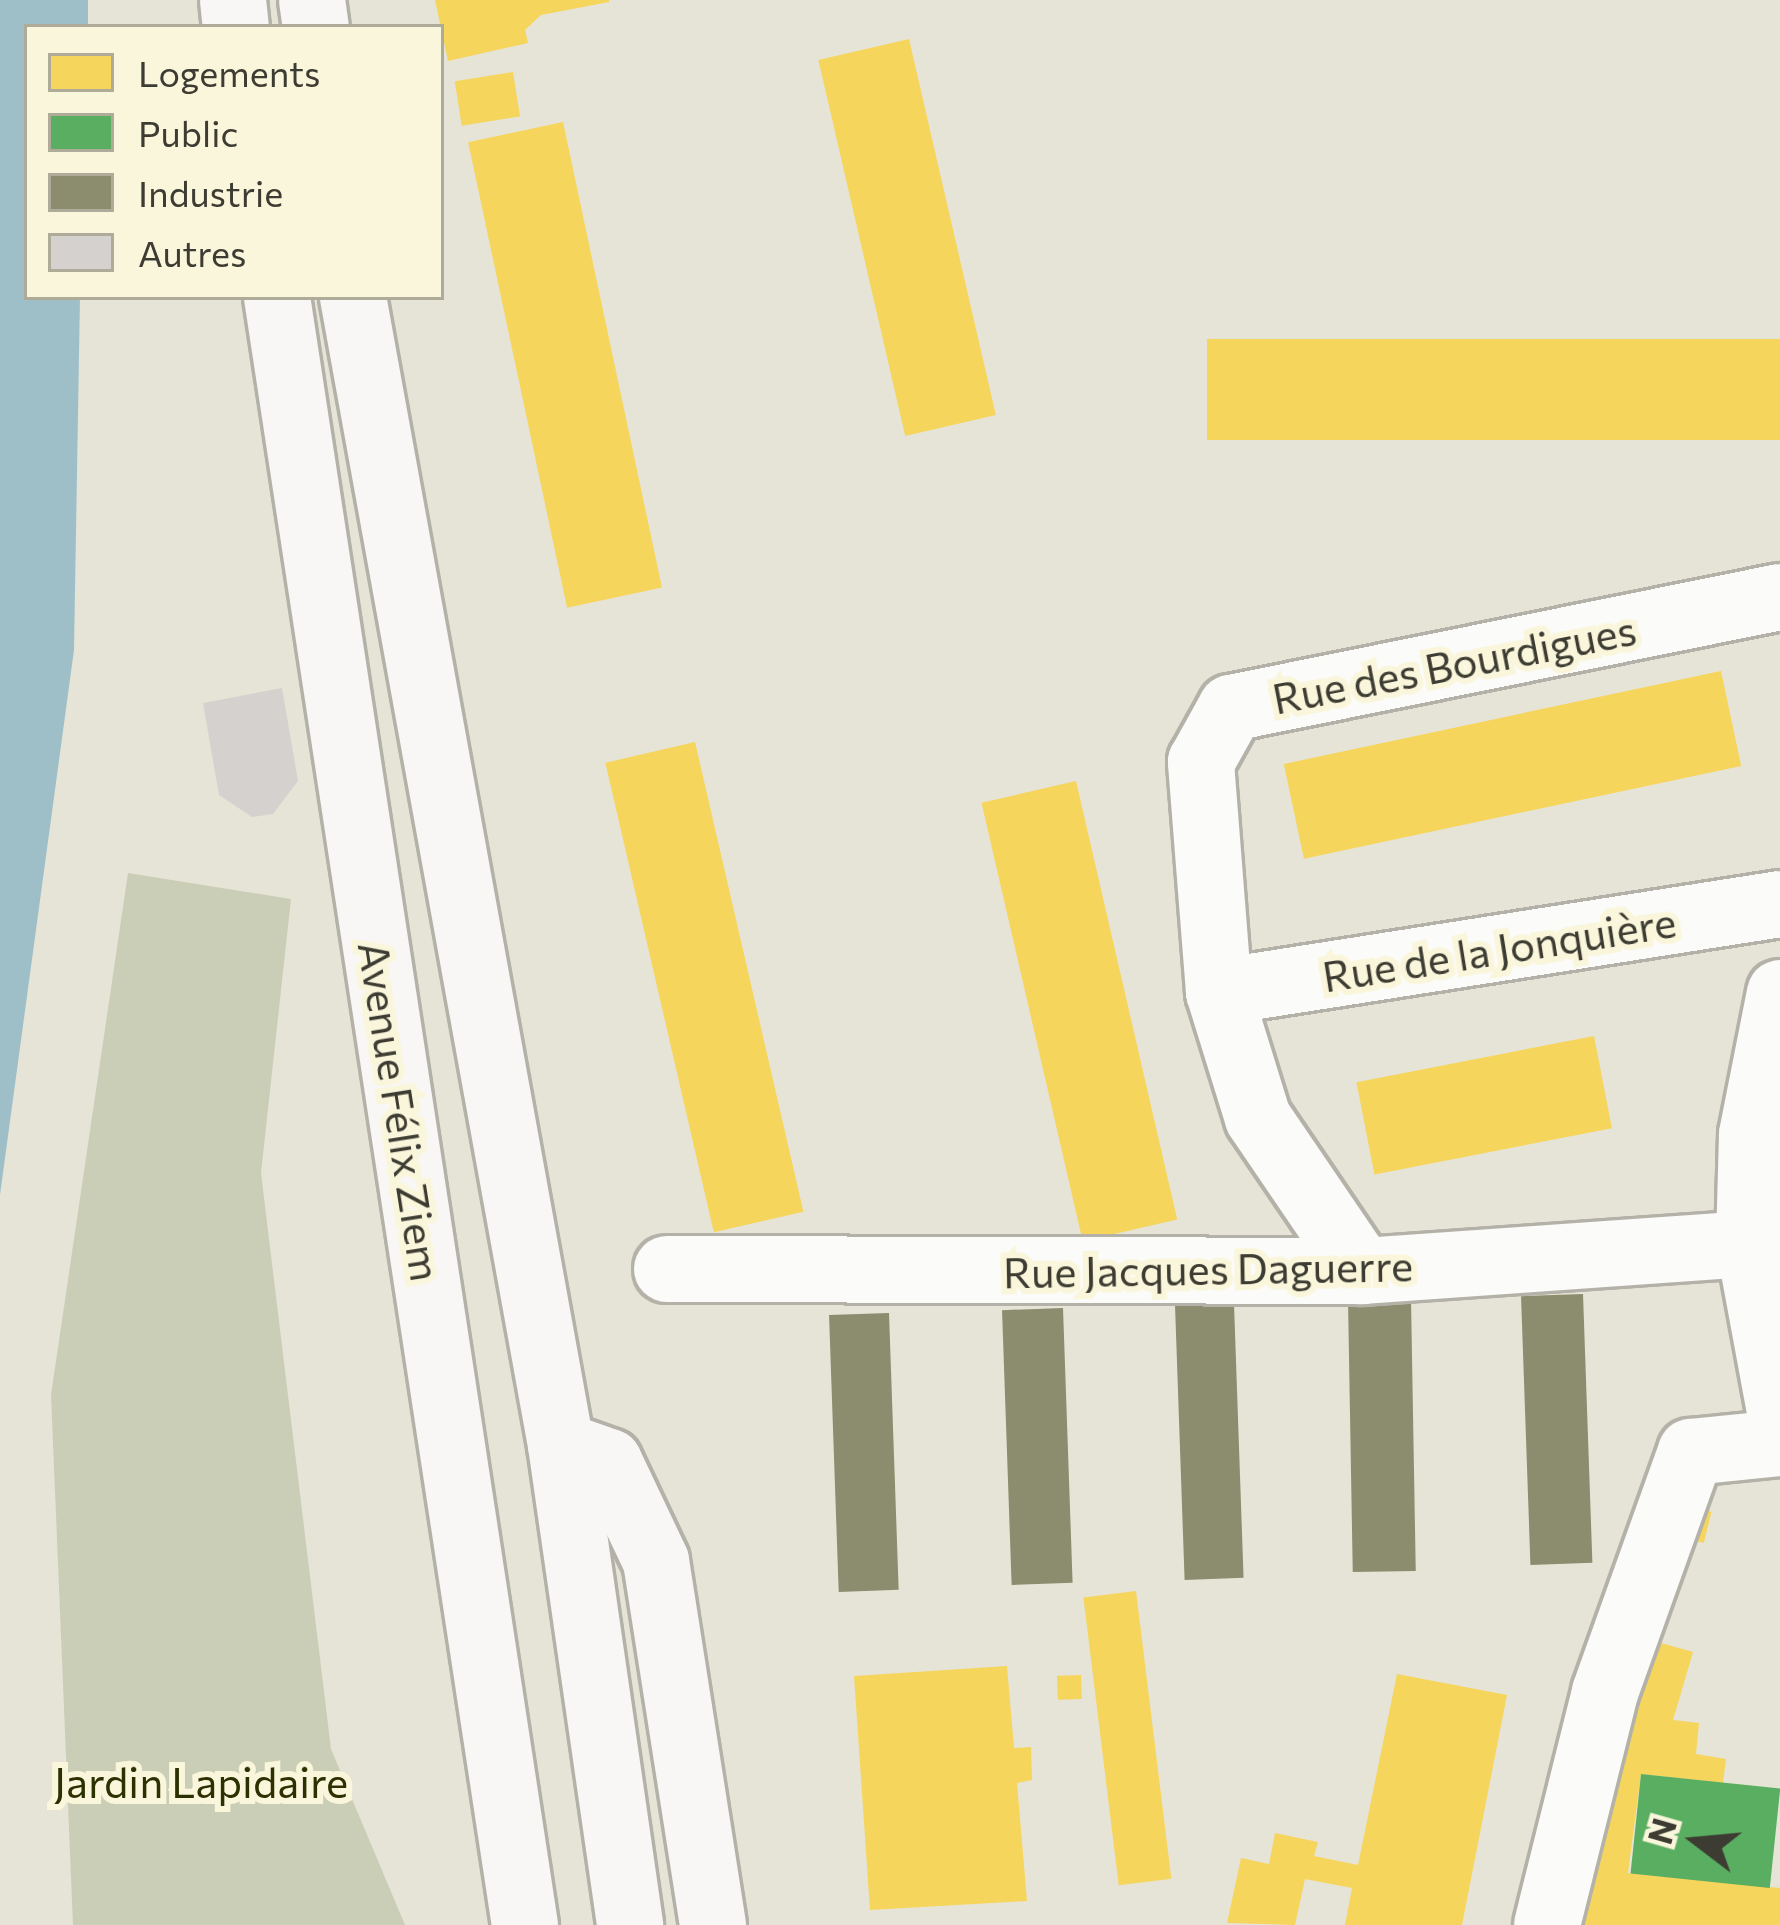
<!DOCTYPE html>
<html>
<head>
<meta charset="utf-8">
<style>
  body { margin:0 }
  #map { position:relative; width:1780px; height:1925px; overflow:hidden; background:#e6e4d6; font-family:Commissioner,sans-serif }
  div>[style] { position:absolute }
  .green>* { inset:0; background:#cbceb7 }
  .water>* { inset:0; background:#9fbfc8 }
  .homes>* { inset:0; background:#f6d55c; transform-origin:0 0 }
  .public>* { inset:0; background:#5aae61; transform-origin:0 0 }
  .industry>* { inset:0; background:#8c8c6e; transform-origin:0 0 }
  .building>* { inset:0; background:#d5d1ce }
  .roads { filter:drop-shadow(3px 0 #b4b2a8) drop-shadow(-3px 0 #b4b2a8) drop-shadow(0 3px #b4b2a8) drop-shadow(0 -3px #b4b2a8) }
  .street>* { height:66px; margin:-33px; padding:0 33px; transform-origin:33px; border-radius:33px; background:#fbfbf9 }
  .secondary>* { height:66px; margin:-33px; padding:0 33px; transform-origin:33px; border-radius:33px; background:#f8f7f6 }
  span { translate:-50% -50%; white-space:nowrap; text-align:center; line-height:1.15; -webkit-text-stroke:12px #faf6dc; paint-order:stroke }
  .street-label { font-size:42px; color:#3d3c32 }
  .park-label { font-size:42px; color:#2b3100 }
  .legend { position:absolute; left:24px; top:24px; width:420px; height:276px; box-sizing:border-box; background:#faf6dc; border:3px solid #aeac98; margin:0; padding:15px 21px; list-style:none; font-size:36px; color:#3d3c32 }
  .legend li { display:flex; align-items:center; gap:24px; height:60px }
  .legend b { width:60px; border:3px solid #aeac98 }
  .north { position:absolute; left:1636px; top:1781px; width:120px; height:120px; -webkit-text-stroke:9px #faf6dc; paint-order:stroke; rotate:286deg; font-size:33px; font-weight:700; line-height:48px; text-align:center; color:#3d3c32 }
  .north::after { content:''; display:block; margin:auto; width:42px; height:54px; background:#3d3c32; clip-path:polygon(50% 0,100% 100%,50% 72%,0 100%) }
</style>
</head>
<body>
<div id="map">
  <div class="green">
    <i style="clip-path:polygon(128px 873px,291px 899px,261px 1173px,331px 1749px,405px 1925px,73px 1925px,51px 1395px)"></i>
  </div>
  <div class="water">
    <i style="clip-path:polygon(0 0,88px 0,88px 27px,27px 27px,27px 297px,80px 297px,74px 650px,0 1195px)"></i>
  </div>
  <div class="homes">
    <i style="clip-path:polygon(435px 0,609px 0,609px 2px,541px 15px,525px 30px,528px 43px,448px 61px)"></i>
    <i style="left:909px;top:39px;width:386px;height:93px;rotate:77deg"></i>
    <i style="left:513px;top:72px;width:45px;height:59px;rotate:81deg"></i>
    <i style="left:563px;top:122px;width:476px;height:97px;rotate:78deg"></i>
    <i style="left:1780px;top:339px;width:101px;height:573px;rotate:90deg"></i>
    <i style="left:1721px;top:671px;width:97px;height:447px;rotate:78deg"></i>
    <i style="left:695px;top:742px;width:482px;height:92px;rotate:77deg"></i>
    <i style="left:1076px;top:781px;width:450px;height:97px;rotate:77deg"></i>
    <i style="left:1594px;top:1036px;width:94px;height:242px;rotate:79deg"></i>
    <i style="left:1696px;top:1508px;width:16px;height:32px;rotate:14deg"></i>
    <i style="left:1136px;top:1591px;width:290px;height:53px;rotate:83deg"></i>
    <i style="clip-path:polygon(1647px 1639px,1693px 1652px,1673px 1720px,1699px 1723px,1696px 1754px,1726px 1759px,1723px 1783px,1641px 1774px,1628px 1873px,1780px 1888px,1780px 1925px,1572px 1925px)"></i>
    <i style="clip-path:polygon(1007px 1666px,1014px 1748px,1031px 1747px,1032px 1780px,1017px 1783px,1027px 1901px,870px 1910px,854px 1676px)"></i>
    <i style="clip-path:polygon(1397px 1674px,1507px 1695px,1462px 1925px,1345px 1925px,1352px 1888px,1305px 1879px,1295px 1925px,1227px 1923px,1241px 1858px,1269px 1864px,1275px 1833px,1318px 1842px,1314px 1856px,1358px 1865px)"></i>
    <i style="left:1081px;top:1675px;width:24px;height:24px;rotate:88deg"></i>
  </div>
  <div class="public">
    <i style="left:1641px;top:1774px;width:140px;height:100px;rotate:6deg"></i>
  </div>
  <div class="industry">
    <i style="left:1583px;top:1294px;width:269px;height:62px;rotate:88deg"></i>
    <i style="left:1411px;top:1299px;width:272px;height:63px;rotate:89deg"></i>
    <i style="left:1234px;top:1304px;width:274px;height:59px;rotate:88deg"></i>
    <i style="left:1063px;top:1308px;width:275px;height:61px;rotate:88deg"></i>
    <i style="left:889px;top:1313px;width:277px;height:60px;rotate:88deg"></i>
  </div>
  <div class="building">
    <i style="clip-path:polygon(282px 688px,298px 781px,273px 814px,252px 817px,219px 795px,203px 703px)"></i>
  </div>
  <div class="roads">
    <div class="street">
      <i style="left:1219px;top:992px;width:568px;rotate:-8.91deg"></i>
      <i style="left:1780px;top:993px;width:145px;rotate:101.2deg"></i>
      <i style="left:1752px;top:1135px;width:109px;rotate:91.6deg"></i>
      <i style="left:1749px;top:1244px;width:170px;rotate:79.5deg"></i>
      <i style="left:667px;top:1269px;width:695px;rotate:0.16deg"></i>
      <i style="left:1362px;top:1271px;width:388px;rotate:-4deg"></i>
      <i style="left:1362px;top:1271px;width:185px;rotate:-124.2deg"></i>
      <i style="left:1258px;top:1118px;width:132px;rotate:-107.2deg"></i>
      <i style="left:1219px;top:992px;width:231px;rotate:-94.5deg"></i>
      <i style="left:1201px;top:762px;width:62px;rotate:-60.9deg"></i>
      <i style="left:1231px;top:708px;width:560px;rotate:-11.43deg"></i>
      <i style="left:1547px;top:1925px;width:240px;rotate:-76deg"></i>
      <i style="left:1605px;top:1692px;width:255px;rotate:-70.3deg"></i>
      <i style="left:1691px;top:1452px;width:89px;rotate:-5.8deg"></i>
    </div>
    <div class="secondary">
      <i style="left:233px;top:0;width:27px;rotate:84deg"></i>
      <i style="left:312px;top:0;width:27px;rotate:82deg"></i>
      <i style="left:277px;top:297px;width:1647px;rotate:81.34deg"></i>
      <i style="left:353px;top:297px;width:1167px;rotate:79.73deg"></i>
      <i style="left:561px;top:1445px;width:485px;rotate:81.8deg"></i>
      <i style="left:561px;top:1445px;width:51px;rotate:19.5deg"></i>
      <i style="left:609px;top:1462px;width:110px;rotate:64.6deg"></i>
      <i style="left:656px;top:1561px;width:368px;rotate:81.1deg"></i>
    </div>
  </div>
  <div class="street-label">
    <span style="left:1454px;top:663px;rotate:-11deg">Rue des Bourdigues</span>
    <span style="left:1499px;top:948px;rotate:-9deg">Rue de la Jonquière</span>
    <span style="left:401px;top:1111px;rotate:81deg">Avenue Félix Ziem</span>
    <span style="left:1208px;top:1268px;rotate:-1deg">Rue Jacques Daguerre</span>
  </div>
  <div class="park-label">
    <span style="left:201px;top:1781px">Jardin Lapidaire</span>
  </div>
  <ul class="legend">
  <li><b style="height:33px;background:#f6d55c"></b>Logements</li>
  <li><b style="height:33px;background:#5aae61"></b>Public</li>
  <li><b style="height:33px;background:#8c8c6e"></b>Industrie</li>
  <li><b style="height:33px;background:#d5d1ce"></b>Autres</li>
  </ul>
  <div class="north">N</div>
</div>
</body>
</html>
